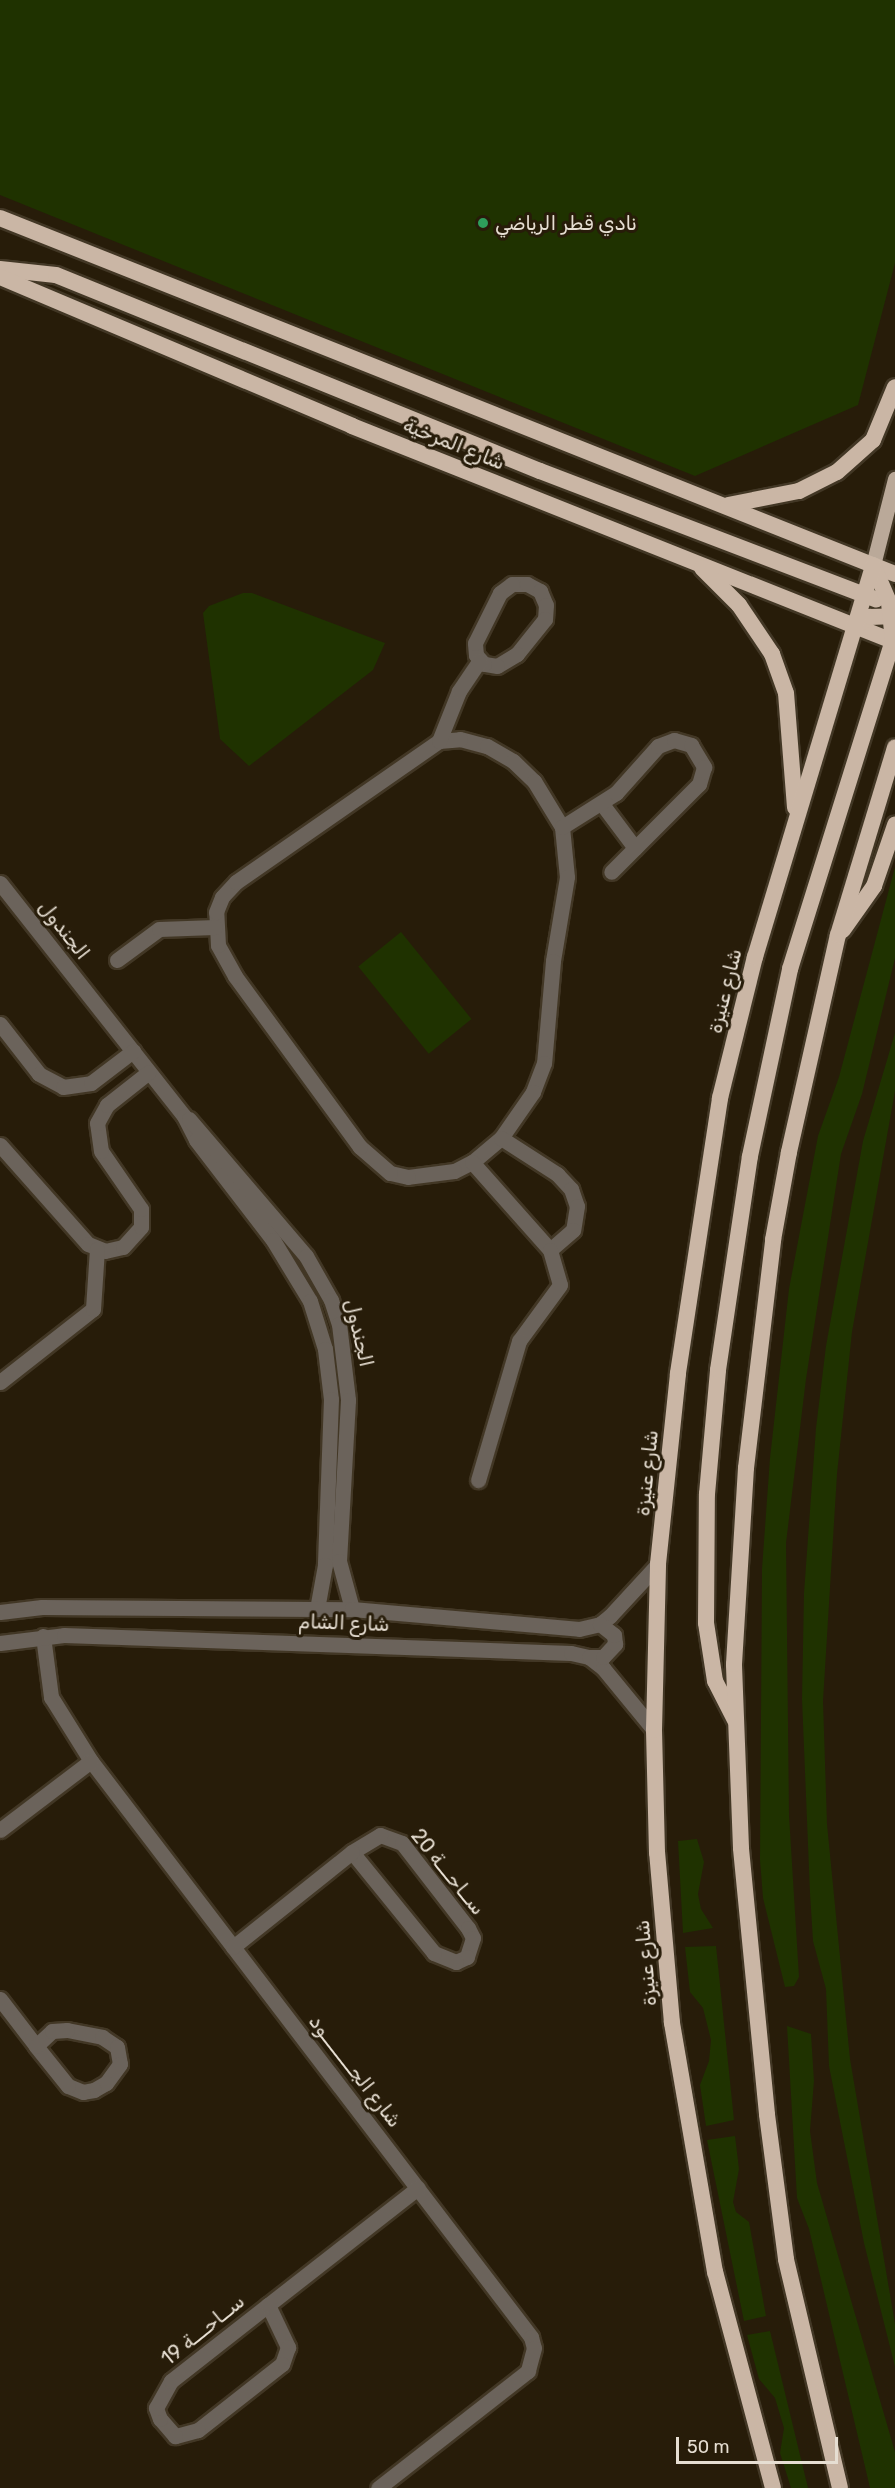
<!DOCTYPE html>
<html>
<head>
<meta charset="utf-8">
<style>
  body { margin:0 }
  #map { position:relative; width:895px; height:2488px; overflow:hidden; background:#271c09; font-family:Rubik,"Noto Naskh Arabic",sans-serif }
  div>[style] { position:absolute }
  .green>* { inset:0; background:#1f3200; transform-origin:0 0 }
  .roads { filter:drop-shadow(2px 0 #423725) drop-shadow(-2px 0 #423725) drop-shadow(0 2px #423725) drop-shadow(0 -2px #423725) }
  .minor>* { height:15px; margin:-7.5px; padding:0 7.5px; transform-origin:7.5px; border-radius:7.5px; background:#6b635b }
  .tertiary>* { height:15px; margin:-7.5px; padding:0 7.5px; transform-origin:7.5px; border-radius:7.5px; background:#6b635b }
  .primary>* { height:15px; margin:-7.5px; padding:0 7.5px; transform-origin:7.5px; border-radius:7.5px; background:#baa999 }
  .trunk>* { height:16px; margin:-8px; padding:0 8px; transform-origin:8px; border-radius:8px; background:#cab6a5 }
  .dots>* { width:16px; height:16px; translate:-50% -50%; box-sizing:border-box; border:3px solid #271c09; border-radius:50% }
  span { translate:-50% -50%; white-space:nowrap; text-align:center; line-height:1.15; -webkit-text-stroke:6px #271c09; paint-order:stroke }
  .poi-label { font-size:20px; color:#e6ded2 }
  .left { translate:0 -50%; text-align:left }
  .street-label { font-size:20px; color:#e6ded2 }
  .scale { position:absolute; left:676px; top:2437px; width:162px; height:27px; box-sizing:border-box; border:3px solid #e6ded2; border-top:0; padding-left:8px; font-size:18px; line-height:21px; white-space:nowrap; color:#e6ded2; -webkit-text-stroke:4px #271c09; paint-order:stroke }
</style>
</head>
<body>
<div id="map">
  <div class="green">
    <i style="clip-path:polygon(0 0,895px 0,895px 263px,858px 405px,695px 476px,0 195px)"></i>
    <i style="clip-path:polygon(243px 593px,252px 593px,385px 643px,373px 670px,249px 766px,220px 739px,203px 613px,209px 606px)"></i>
    <i style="clip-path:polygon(895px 867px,895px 958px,862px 1094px,841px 1154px,806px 1379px,786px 1543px,789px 1815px,799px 1977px,794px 1986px,785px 1987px,763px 1898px,760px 1860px,762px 1569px,770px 1458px,789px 1289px,818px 1136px,839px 1077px)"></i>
    <i style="left:401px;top:932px;width:112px;height:55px;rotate:51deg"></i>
    <i style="clip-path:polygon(895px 1033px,895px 1091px,852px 1332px,837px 1474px,823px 1701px,827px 1824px,850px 2059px,895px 2324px,895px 2367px,864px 2243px,829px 2066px,826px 1989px,813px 1941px,810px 1893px,802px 1699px,804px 1593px,816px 1428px,826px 1346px,863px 1141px)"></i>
    <i style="clip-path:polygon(697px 1839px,704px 1862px,698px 1894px,701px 1909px,713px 1928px,683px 1933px,678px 1841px)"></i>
    <i style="clip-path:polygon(716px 1946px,734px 2120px,706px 2126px,700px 2085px,709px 2061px,711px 2040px,703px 2008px,690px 1992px,685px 1947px)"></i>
    <i style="clip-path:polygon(787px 2026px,811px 2034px,814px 2081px,810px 2131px,817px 2183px,895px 2452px,895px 2488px,870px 2488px,809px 2229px,797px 2198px)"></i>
    <i style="clip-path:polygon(735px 2136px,739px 2169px,733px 2202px,736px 2212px,749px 2222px,766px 2316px,744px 2321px,707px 2140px)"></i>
    <i style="clip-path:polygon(770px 2331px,808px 2488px,791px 2488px,780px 2453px,784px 2428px,775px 2398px,759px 2379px,747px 2335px)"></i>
  </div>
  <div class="roads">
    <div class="minor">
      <i style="left:512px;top:584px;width:15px"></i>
      <i style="left:527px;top:584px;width:15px;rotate:28deg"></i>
      <i style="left:540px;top:591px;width:15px;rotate:67deg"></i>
      <i style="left:546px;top:605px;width:14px;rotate:94deg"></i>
      <i style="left:545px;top:619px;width:45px;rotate:128.7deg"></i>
      <i style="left:517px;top:654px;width:23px;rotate:149deg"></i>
      <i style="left:497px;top:666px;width:13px;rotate:-171deg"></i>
      <i style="left:484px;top:664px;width:12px;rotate:-132deg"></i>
      <i style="left:476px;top:655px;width:12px;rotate:-95deg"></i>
      <i style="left:475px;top:643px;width:56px;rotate:-63.4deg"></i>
      <i style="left:500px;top:593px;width:15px;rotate:-37deg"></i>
      <i style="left:460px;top:739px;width:28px;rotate:15deg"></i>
      <i style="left:487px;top:746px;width:30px;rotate:30deg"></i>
      <i style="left:513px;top:761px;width:29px;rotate:44deg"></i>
      <i style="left:534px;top:781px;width:54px;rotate:58.7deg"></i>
      <i style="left:562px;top:827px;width:50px;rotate:84.3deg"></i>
      <i style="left:567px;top:877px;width:85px;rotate:99.5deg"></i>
      <i style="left:553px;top:961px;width:102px;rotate:95deg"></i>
      <i style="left:544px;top:1063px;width:31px;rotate:111deg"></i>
      <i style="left:533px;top:1092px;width:56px;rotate:124.8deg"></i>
      <i style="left:501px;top:1138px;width:38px;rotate:140deg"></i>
      <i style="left:472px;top:1162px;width:20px;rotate:153deg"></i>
      <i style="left:454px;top:1171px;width:46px;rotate:172.6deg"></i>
      <i style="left:408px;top:1177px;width:18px;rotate:-167deg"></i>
      <i style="left:390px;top:1173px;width:40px;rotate:-139deg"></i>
      <i style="left:360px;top:1147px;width:212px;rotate:-126.2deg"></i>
      <i style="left:235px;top:976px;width:35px;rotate:-119deg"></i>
      <i style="left:218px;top:945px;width:33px;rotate:-93deg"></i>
      <i style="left:216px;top:912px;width:16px;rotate:-68deg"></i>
      <i style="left:222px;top:897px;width:21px;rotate:-47deg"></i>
      <i style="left:236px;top:882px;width:247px;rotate:-34.8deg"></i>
      <i style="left:439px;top:741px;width:21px;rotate:-5deg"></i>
      <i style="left:439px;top:741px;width:54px;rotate:-68.2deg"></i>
      <i style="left:459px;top:691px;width:37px;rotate:-56deg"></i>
      <i style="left:602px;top:804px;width:55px;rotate:53.1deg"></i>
      <i style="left:562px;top:827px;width:64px;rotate:-32.2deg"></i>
      <i style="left:616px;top:793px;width:63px;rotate:-48.2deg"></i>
      <i style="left:658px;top:746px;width:17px;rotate:-21deg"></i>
      <i style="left:674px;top:740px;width:18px;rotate:16deg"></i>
      <i style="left:691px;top:745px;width:26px;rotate:59deg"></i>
      <i style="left:704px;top:767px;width:18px;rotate:106deg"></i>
      <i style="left:699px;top:784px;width:124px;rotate:135deg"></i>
      <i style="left:0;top:883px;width:297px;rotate:51.7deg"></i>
      <i style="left:184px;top:1116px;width:27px;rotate:63deg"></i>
      <i style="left:196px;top:1140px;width:126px;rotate:52.4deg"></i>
      <i style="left:273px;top:1240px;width:71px;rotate:58.8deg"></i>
      <i style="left:310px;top:1301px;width:50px;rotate:72.6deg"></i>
      <i style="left:325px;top:1349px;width:50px;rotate:83.2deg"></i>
      <i style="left:331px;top:1399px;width:166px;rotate:92.1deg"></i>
      <i style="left:325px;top:1565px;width:45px;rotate:100.3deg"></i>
      <i style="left:117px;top:960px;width:52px;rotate:-36.4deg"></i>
      <i style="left:159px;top:929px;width:56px;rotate:-2deg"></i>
      <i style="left:0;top:1024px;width:63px;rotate:52deg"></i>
      <i style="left:39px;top:1074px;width:27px;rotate:28deg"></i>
      <i style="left:63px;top:1087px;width:28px;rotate:-8deg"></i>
      <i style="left:91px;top:1083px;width:53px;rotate:-37.3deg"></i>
      <i style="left:189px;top:1119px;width:180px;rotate:49.5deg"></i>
      <i style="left:306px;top:1256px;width:51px;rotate:60.4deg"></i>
      <i style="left:331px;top:1300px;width:25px;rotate:72deg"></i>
      <i style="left:339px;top:1324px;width:77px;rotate:83.2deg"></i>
      <i style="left:348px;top:1400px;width:161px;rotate:93.2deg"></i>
      <i style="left:339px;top:1561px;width:50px;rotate:74.8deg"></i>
      <i style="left:501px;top:1138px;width:67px;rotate:32.7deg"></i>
      <i style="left:557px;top:1174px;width:21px;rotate:47deg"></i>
      <i style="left:571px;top:1189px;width:18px;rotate:71deg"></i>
      <i style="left:577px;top:1206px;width:24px;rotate:99deg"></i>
      <i style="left:573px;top:1230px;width:30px;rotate:139deg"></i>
      <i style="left:0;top:1145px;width:132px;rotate:48.4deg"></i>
      <i style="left:88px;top:1244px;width:18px;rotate:22deg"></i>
      <i style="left:105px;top:1251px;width:18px;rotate:-13deg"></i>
      <i style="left:123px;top:1247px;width:27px;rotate:-48deg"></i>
      <i style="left:141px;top:1227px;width:18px;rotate:-90deg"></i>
      <i style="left:141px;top:1209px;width:70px;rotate:-124.6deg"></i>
      <i style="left:101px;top:1151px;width:28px;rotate:-98deg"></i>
      <i style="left:97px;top:1123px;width:21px;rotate:-61deg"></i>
      <i style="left:107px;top:1105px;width:53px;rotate:-38.2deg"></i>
      <i style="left:472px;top:1162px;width:118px;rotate:48.4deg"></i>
      <i style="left:550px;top:1250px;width:36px;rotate:74deg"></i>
      <i style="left:560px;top:1285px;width:69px;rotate:126.2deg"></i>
      <i style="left:519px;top:1341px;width:145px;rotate:106.4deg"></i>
      <i style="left:0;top:1382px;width:118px;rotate:-38.1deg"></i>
      <i style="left:93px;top:1309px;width:60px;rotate:-86.2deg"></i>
      <i style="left:43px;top:1636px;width:62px;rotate:82.5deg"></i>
      <i style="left:51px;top:1697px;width:75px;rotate:58deg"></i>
      <i style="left:91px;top:1761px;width:725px;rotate:52.62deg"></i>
      <i style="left:531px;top:2337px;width:11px;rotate:75deg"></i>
      <i style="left:534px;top:2348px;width:24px;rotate:105deg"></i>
      <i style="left:528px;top:2371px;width:190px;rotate:142deg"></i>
      <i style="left:0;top:1830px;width:114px;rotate:-37.2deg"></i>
      <i style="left:380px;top:1835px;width:23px;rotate:20deg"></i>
      <i style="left:402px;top:1843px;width:108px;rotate:52.2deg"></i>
      <i style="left:468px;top:1928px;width:11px;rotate:63deg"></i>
      <i style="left:473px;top:1938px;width:20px;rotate:108deg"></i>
      <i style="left:467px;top:1957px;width:12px;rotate:156deg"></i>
      <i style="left:456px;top:1962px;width:24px;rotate:-158deg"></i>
      <i style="left:434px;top:1953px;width:130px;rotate:-129.1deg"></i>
      <i style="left:352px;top:1852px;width:33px;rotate:-31deg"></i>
      <i style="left:233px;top:1947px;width:152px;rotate:-38.6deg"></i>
      <i style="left:0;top:1999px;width:59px;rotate:52.5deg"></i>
      <i style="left:67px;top:2030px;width:36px;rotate:11deg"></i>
      <i style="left:102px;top:2037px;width:18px;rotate:34deg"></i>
      <i style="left:117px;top:2047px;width:17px;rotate:80deg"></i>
      <i style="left:120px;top:2064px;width:24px;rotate:126deg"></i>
      <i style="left:106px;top:2083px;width:14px;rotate:150deg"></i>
      <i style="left:94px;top:2090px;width:11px;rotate:170deg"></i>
      <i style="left:83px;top:2092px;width:16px;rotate:-158deg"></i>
      <i style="left:68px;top:2086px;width:51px;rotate:-128.7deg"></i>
      <i style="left:36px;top:2046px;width:22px;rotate:-43deg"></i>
      <i style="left:52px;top:2031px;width:15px;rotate:-4deg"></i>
      <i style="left:268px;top:2305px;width:47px;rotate:64.5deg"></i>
      <i style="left:288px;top:2347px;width:18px;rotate:109deg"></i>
      <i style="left:282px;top:2364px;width:107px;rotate:141.8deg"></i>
      <i style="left:198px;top:2430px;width:24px;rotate:165deg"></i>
      <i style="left:175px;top:2436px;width:23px;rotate:-131deg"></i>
      <i style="left:160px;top:2419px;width:12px;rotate:-110deg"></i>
      <i style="left:156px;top:2408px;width:31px;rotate:-61deg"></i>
      <i style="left:171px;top:2381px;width:123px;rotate:-38.1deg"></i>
      <i style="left:268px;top:2305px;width:190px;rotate:-38deg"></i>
    </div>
    <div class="tertiary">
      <i style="left:0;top:1612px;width:42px;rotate:-6.8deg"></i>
      <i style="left:42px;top:1607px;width:310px;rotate:0.4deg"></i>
      <i style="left:352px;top:1609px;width:228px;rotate:5deg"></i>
      <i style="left:579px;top:1629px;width:22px;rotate:-13deg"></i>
      <i style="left:600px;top:1624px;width:13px;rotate:-39deg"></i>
      <i style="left:610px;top:1616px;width:71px;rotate:-47.3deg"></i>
      <i style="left:0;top:1643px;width:64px;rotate:-7.1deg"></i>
      <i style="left:64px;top:1635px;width:507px;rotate:2.03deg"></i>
      <i style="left:571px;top:1653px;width:18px;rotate:13deg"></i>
      <i style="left:589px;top:1657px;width:18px;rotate:38deg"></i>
      <i style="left:603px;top:1668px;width:80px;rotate:50.6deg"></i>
      <i style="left:589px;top:1657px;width:14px"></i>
      <i style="left:603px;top:1657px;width:18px;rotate:-47deg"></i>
      <i style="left:615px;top:1644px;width:9px;rotate:-96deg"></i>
      <i style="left:614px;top:1635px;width:18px;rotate:-142deg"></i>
    </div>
    <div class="primary">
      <i style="left:873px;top:565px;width:89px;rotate:-75.7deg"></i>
    </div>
    <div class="trunk">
      <i style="left:0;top:218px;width:963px;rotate:21.69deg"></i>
      <i style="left:0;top:269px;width:56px;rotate:6.1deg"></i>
      <i style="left:56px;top:275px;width:522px;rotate:22.05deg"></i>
      <i style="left:540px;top:471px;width:360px;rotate:20.9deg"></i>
      <i style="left:0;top:277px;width:382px;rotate:22.9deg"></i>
      <i style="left:352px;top:426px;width:584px;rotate:21.69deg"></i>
      <i style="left:728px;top:505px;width:72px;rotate:-11.2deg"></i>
      <i style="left:799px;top:491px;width:42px;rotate:-26.6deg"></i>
      <i style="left:837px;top:472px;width:48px;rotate:-41.6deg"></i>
      <i style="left:873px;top:440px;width:57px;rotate:-67.5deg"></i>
      <i style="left:702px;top:568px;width:52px;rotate:45deg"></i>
      <i style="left:739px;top:605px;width:59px;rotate:56deg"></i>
      <i style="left:772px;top:654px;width:41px;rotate:70.3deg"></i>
      <i style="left:786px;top:693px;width:115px;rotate:85.5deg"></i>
      <i style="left:856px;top:626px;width:17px;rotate:-33deg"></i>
      <i style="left:870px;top:617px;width:25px;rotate:-2deg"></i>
      <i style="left:843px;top:930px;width:54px;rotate:-54.8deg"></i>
      <i style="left:874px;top:886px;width:65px;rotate:-71deg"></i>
      <i style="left:735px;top:1720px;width:44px;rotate:-117.1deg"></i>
      <i style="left:715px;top:1681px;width:59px;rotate:-98.8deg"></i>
      <i style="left:706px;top:1623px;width:129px;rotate:-89.6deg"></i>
      <i style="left:707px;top:1494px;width:124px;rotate:-84.9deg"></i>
      <i style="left:718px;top:1370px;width:216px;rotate:-81.5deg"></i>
      <i style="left:750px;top:1156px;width:191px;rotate:-77.9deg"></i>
      <i style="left:790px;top:969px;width:344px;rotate:-72.6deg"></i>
      <i style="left:893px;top:641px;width:39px;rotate:-96deg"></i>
      <i style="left:889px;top:602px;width:40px;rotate:-113.4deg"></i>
      <i style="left:773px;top:2488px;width:224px;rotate:-105deg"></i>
      <i style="left:715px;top:2272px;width:253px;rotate:-99.8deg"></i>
      <i style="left:672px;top:2023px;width:171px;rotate:-95deg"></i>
      <i style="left:657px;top:1853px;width:123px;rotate:-91.4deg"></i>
      <i style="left:654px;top:1730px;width:166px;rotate:-88.6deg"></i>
      <i style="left:658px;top:1564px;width:192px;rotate:-84deg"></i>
      <i style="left:678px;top:1373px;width:278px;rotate:-81.3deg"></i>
      <i style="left:720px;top:1098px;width:145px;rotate:-76.1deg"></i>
      <i style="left:755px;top:957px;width:409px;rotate:-73.2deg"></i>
      <i style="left:840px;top:2488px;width:235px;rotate:-103.3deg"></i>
      <i style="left:786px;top:2259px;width:146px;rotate:-97.5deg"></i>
      <i style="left:767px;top:2114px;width:267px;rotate:-95.6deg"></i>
      <i style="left:741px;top:1848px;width:184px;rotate:-92.2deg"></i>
      <i style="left:734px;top:1664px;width:196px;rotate:-86.5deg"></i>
      <i style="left:746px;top:1468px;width:230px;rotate:-83.2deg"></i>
      <i style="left:773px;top:1240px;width:89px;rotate:-79.7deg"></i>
      <i style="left:789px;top:1152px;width:222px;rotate:-77.3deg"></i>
      <i style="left:838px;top:935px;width:196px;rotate:-73.1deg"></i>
    </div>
  </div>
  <div class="dots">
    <i style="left:483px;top:223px;background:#2e9e5b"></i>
  </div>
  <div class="poi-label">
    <span class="left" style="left:495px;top:223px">نادي قطر الرياضي</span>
  </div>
  <div class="street-label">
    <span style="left:454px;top:444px;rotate:22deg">شارع المرخية</span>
    <span style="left:64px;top:930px;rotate:52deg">الجندول</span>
    <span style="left:725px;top:991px;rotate:-76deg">شارع عنيزة</span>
    <span style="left:359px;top:1333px;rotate:77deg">الجندول</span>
    <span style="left:647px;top:1473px;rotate:-84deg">شارع عنيزة</span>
    <span style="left:344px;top:1623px;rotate:2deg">شارع الشام</span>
    <span style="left:448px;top:1872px;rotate:51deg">ســاحـــة 20</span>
    <span style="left:646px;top:1963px;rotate:-95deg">شارع عنيزة</span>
    <span style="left:355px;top:2071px;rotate:52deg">شارع الجــــــــود</span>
    <span style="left:203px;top:2330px;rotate:-39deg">ســاحـــة 19</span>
  </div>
  <div class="scale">50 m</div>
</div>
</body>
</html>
